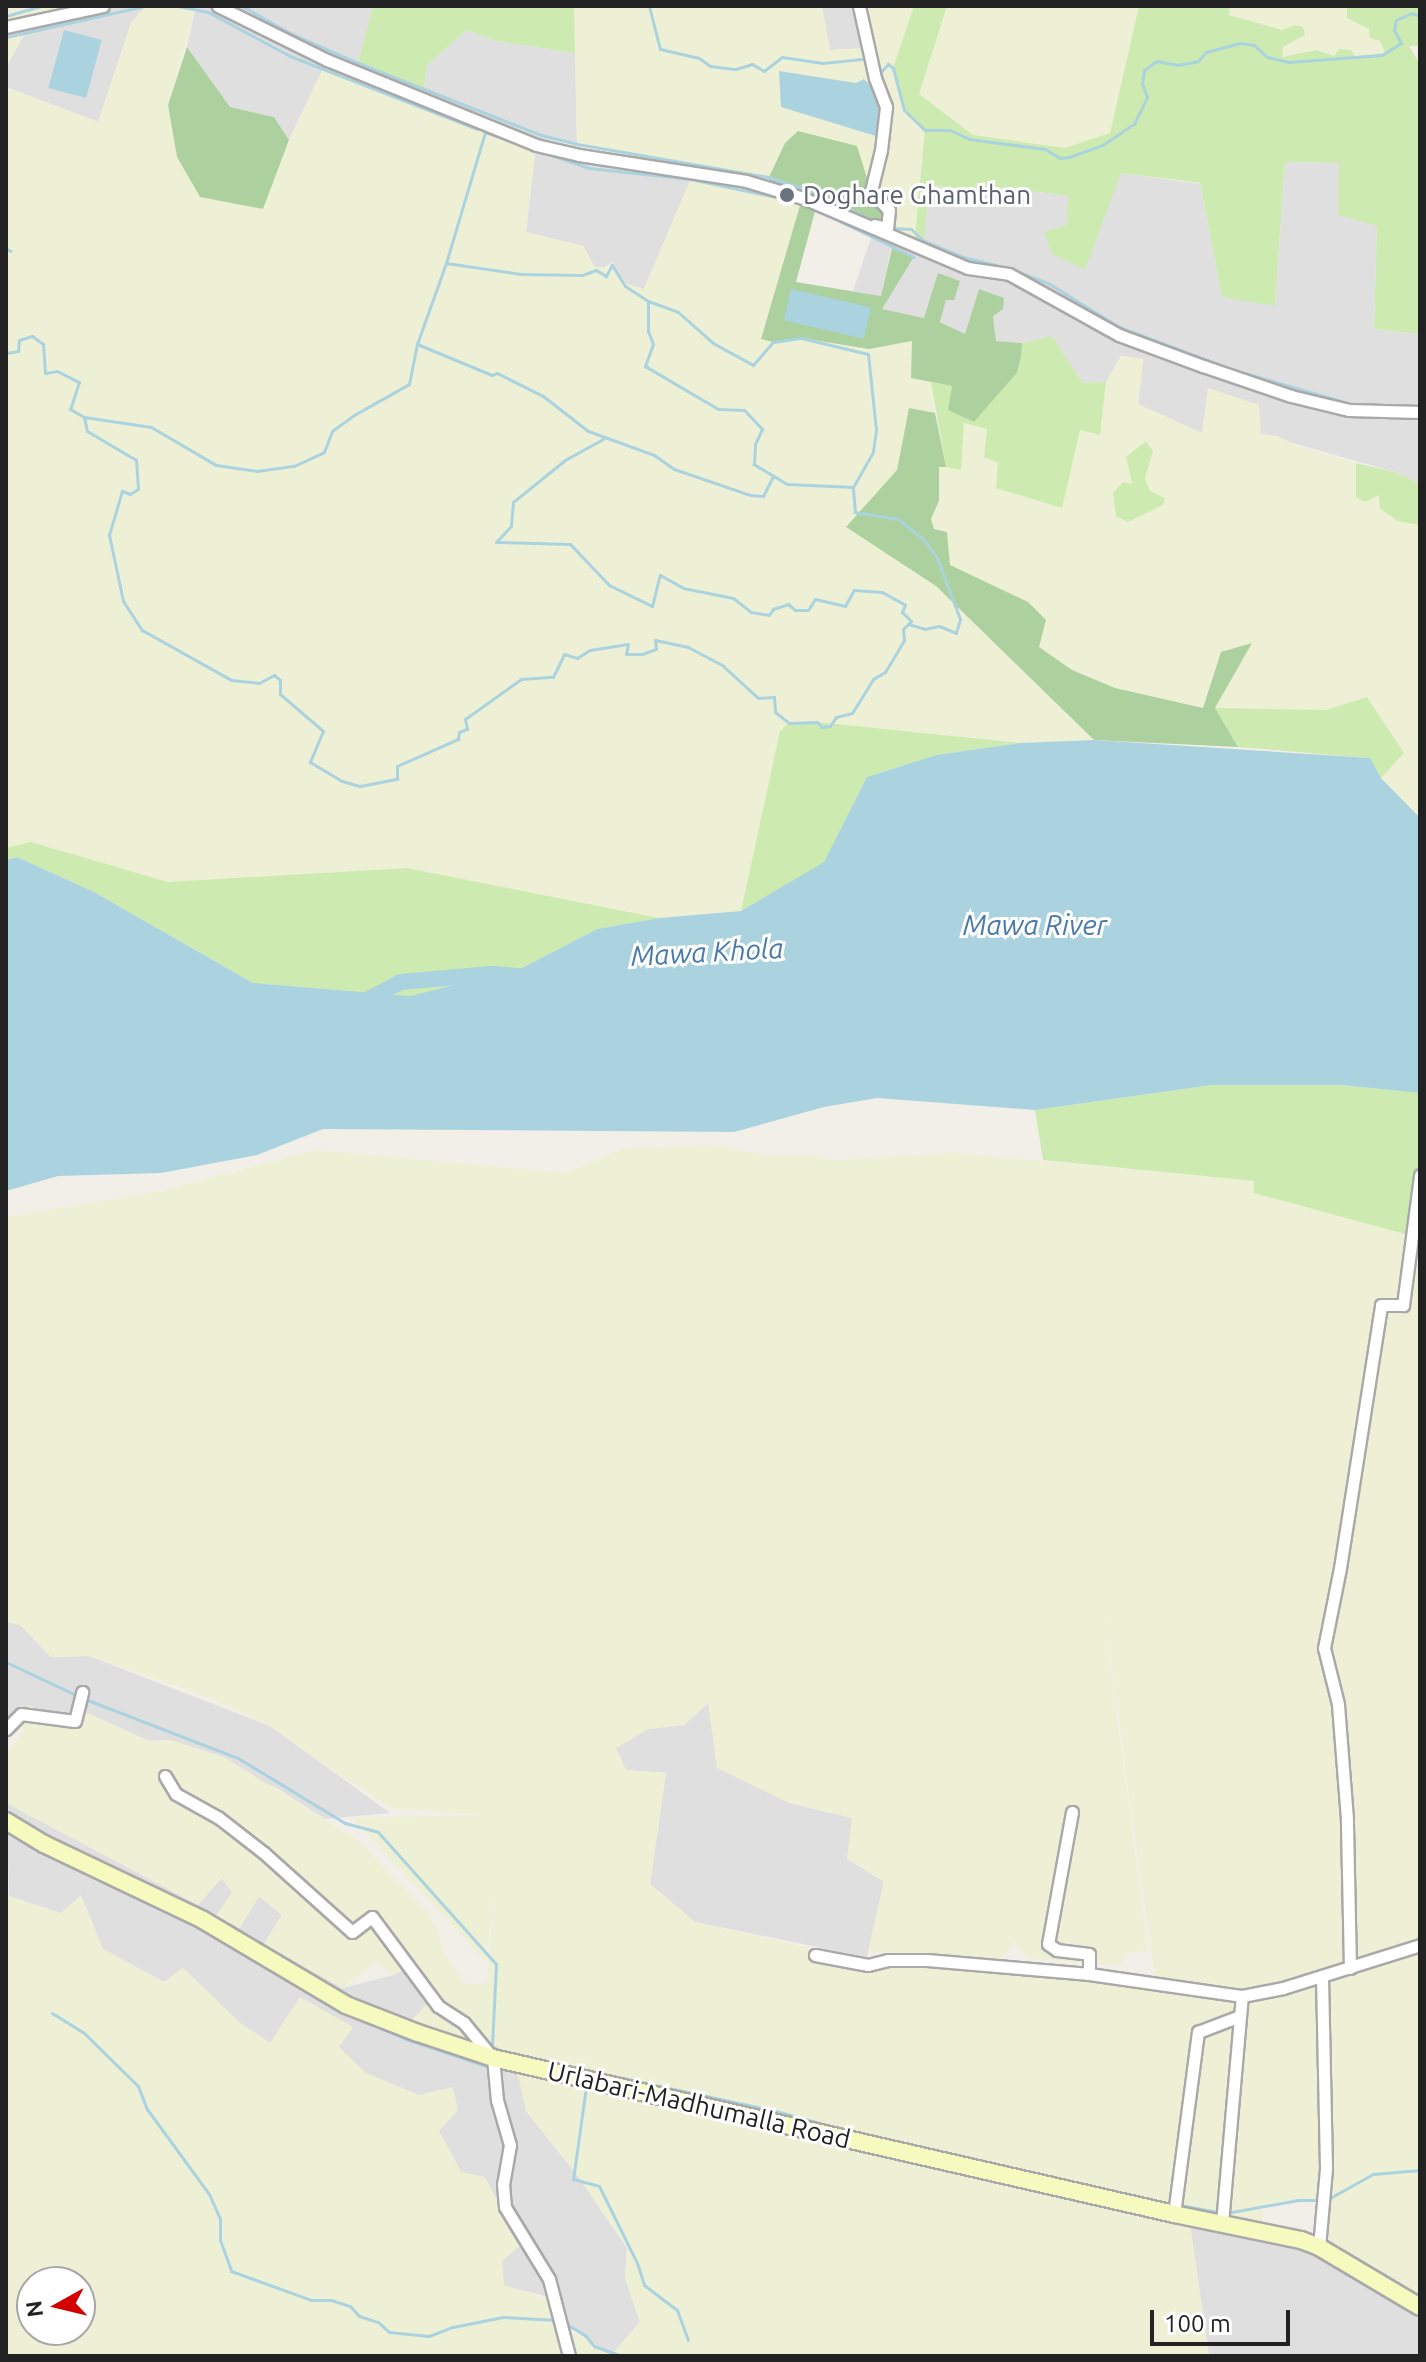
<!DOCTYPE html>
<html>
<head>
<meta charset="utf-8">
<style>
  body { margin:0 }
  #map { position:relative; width:1426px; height:2362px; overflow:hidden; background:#f2efe9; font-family:Ubuntu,sans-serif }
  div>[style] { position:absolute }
  .residential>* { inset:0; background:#e0dfdf }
  .farmland>* { inset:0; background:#eef0d5 }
  .grass>* { inset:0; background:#cdebb0 }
  .forest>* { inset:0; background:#add19e }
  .water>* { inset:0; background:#aad3df; transform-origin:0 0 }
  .stream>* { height:3px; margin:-1.5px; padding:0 1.5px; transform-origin:1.5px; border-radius:1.5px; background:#aad3df }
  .river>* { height:16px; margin:-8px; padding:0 8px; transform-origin:8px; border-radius:8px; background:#aad3df }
  .roads { filter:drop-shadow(2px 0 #a9a9a9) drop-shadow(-2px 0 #a9a9a9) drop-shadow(0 2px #a9a9a9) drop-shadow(0 -2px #a9a9a9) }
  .street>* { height:11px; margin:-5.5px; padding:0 5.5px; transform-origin:5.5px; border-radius:5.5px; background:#fff }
  .secondary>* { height:16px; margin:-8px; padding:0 8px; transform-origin:8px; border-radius:8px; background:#f7fabf }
  .dots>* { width:22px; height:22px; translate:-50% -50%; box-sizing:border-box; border:4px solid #fff; border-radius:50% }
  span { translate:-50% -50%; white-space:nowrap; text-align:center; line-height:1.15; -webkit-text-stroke:6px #fff; paint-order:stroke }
  .worship-label { font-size:26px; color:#5b616d }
  .left { translate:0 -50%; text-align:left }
  .street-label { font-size:26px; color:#222 }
  .water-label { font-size:28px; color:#4a7aab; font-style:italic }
  .frame { position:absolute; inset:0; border:8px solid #222; pointer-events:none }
  .north { position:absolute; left:16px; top:2266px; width:80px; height:80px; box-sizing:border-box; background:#fff; border:2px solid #a7a7a7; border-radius:50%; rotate:262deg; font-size:22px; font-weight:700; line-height:32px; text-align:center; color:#222 }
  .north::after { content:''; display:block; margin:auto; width:28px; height:36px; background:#d40000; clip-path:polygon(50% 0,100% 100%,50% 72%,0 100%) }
  .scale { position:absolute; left:1150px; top:2310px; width:140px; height:36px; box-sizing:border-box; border:4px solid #222; border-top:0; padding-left:10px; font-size:24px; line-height:28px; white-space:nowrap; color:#222; -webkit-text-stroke:6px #fff; paint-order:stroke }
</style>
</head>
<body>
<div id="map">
  <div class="residential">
    <i style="clip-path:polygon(103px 6px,146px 6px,131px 23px,98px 122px,6px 87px,6px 67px,31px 22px)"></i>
    <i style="clip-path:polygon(196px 6px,373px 6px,358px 63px,347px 68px,327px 61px,289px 140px,274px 117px,230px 107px,187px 47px)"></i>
    <i style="clip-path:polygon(822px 6px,859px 6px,869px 48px,830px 50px)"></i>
    <i style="clip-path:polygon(467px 30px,497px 41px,575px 53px,577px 144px,542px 139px,537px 144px,694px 171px,644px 289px,626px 284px,605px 267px,595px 268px,583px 246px,526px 232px,536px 145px,422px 99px,427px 65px)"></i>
    <i style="clip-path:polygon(1285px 162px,1339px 163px,1377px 226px,1374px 329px,1420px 334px,1420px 484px,1398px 473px,1261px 434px,1209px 388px,1202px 433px,1145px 408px,1138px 404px,1143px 359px,1121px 356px,1106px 382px,1083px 383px,1052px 336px,1022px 343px,996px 341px,993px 316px,979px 289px,965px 335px,940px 321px,946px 300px,939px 273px,924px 318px,881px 309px,914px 258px,891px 248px,881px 296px,853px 291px,871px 238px,882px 233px,914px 246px,929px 184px,981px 194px,992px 192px,1016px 197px,1032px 191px,1069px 196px,1067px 225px,1045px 232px,1052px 253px,1121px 173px,1200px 184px,1222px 297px,1275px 305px)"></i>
    <i style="clip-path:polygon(6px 1622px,20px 1625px,51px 1657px,89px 1656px,270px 1726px,390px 1813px,325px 1819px,280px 1790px,171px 1740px,149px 1741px,87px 1713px,75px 1721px,28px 1706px,6px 1743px)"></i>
    <i style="clip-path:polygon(709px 1702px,789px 1803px,853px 1818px,884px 1882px,867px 1957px,695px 1922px,650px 1884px,666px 1773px,626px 1770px,615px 1748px,648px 1729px,684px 1725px)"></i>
    <i style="clip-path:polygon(6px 1803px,222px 1878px,232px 1892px,240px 1927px,259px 1896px,282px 1915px,264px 1944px,343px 1988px,393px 1975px,413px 1966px,436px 1995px,410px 2022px,517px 2063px,526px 2111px,577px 2175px,627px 2248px,625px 2278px,640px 2322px,611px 2355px,563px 2322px,554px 2298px,504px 2286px,502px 2261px,461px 2172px,419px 2096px,365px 2073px,339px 2047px,353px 2026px,270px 2043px,240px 2023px,183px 1968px,164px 1982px,103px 1949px,81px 1896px,61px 1913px,9px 1897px)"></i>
    <i style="clip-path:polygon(1189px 2217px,1319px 2247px,1420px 2307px,1420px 2356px,1209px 2356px)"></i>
  </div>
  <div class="farmland">
    <i style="clip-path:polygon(6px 6px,103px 6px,31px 22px,6px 67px)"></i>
    <i style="clip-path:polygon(146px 6px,196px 6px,168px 105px,263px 209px,289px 140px,327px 60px,536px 145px,526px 232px,583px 246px,595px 267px,605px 267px,612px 262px,626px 284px,644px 289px,694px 171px,577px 144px,574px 6px,822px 6px,830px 50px,868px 48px,859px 6px,914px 6px,894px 68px,904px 110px,925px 130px,914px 246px,803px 198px,773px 342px,801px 338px,869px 349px,913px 341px,912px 377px,931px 382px,935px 413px,909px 408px,897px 470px,847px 527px,936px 586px,1094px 740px,1020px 743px,817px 722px,789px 723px,780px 731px,741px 911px,659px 918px,407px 868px,168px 882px,31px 842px,6px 848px,6px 87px,98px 122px,131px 23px)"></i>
    <i style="clip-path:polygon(947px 6px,1139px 6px,1110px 133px,1065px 148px,973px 135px,919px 94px)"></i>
    <i style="clip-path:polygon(1230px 6px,1347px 6px,1347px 18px,1369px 29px,1385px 53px,1335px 56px,1317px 50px,1298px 56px,1282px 57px,1283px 47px,1298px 41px,1295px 25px,1282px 31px,1228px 15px)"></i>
    <i style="clip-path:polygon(1121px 356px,1143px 359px,1138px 404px,1202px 433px,1208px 388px,1259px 405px,1261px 434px,1277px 436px,1300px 447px,1356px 463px,1356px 497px,1379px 495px,1398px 521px,1420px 525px,1420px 818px,1381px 778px,1404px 753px,1367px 697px,1326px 710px,1215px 708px,1251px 644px,1221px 653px,1203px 708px,1115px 688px,1072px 670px,1038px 647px,984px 584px,950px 565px,947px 532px,934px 529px,931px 519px,939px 501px,939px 466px,961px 469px,964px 423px,987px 429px,985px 456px,1080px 430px,1100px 434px,1106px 382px)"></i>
    <i style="clip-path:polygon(evenodd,709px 1145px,774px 1156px,815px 1156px,834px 1160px,956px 1153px,1255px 1181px,1420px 1175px,1420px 2307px,1319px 2247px,1319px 2201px,1298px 2200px,1261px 2207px,1265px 2231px,1189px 2218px,1209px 2356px,6px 2356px,6px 1895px,61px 1913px,81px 1895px,103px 1949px,164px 1982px,183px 1968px,240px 2023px,270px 2043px,300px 1997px,353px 2027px,339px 2047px,366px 2073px,419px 2095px,453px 2087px,458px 2110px,439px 2131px,461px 2172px,485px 2177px,521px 2245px,502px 2261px,504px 2285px,548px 2299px,552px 2327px,583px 2337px,612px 2354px,640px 2322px,625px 2278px,627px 2247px,577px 2175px,526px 2111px,517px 2071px,488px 2044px,477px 2048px,410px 2022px,436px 1995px,413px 1966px,393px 1975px,376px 1962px,343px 1988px,263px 1945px,282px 1915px,259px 1896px,240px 1928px,216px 1916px,232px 1892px,222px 1878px,198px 1905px,6px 1803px,6px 1753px,23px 1734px,21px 1722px,28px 1705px,80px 1725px,87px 1713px,149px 1741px,171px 1740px,224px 1757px,359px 1841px,427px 1911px,437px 1927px,443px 1952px,467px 1985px,487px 1983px,494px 1885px,486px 1962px,353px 1818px,486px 1815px,392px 1808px,324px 1765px,270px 1726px,210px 1698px,89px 1656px,51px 1657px,20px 1625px,6px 1622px,6px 1217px,162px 1191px,315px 1150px,566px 1173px,622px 1149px,709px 1145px,1099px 1579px,1156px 1987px,867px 1957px,816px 1949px,695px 1922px,650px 1884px,666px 1773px,626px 1770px,616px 1748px,648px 1729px,684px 1725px,708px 1703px,717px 1768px,789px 1803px,852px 1818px,847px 1859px,884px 1882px,868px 1951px,999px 1960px,1015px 1942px,1029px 1958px,1121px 1966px,1128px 1952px,1148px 1951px,1099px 1579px,709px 1145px,32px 2282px,80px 2282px,80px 2330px,32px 2330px,32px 2282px)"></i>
  </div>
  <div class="grass">
    <i style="clip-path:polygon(373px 6px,574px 6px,575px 53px,497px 41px,467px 30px,427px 65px,422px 99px,347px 68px,358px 62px)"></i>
    <i style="clip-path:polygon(914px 6px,947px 6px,919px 94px,973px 135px,1065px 148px,1110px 133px,1139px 6px,1230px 6px,1229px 15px,1282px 30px,1295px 25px,1303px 27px,1305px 35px,1283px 47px,1282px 57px,1317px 50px,1334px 56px,1339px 49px,1351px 50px,1355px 56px,1385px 53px,1380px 41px,1370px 38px,1369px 29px,1347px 18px,1347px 6px,1420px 6px,1420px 46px,1409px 46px,1420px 64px,1420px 334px,1374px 329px,1377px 226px,1338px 215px,1339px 163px,1285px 162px,1275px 306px,1222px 297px,1200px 183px,1121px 173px,1085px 270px,1051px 253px,1044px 232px,1067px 225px,1068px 196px,1032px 191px,1016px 197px,992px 192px,981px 194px,929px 184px,924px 241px,914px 246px,925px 130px,904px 110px,893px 68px)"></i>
    <i style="clip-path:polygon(1052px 336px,1083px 383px,1106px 382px,1100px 435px,1080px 430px,1062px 508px,996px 488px,998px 463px,984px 457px,987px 429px,964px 423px,961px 470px,946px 467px,931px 382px,952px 386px,974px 422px,1017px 373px,1022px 343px)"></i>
    <i style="clip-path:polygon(1146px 441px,1153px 451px,1145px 478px,1150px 491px,1165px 498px,1163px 505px,1128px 522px,1116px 516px,1113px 493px,1123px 482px,1132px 484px,1126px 457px)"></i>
    <i style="clip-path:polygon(1356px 463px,1398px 473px,1420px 484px,1420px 525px,1398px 521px,1380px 509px,1379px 495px,1365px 502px,1356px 497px)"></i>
    <i style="clip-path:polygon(1367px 697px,1404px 753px,1381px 778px,1369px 758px,1238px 747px,1215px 708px,1326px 710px)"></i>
    <i style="clip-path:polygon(817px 722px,1020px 743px,936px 755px,867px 777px,825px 862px,741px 911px,780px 731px,789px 723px)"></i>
    <i style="clip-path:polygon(31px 842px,168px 882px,407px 868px,659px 918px,597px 929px,522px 968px,410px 996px,253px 983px,94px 892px,17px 857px,6px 860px,6px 848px)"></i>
    <i style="clip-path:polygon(1212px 1085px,1341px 1085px,1420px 1093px,1420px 1175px,1412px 1236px,1254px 1193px,1254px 1181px,1043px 1160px,1035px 1110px)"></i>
  </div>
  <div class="forest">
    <i style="clip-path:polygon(187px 47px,230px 107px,274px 117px,289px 140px,263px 209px,200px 197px,177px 157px,168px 105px)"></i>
    <i style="clip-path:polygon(798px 131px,857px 146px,871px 191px,889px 210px,887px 228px,817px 204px,796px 282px,881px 296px,892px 248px,914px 257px,882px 309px,924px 318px,938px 273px,960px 281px,954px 300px,946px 300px,940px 322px,965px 334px,979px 289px,1004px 298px,1003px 309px,993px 316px,996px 341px,1022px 343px,1021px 356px,1017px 373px,974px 422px,948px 410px,952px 386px,911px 378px,912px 341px,869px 349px,801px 338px,773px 342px,761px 339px,801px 202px,770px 188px,769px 177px,785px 143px)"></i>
    <i style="clip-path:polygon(909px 408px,935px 413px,946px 467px,939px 467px,939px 501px,931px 519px,934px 529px,947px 532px,950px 565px,1028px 602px,1046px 620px,1039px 647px,1072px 670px,1115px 688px,1203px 708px,1221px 652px,1252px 643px,1215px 708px,1238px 747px,1094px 740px,936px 586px,846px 527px,897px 470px)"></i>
  </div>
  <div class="water">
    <i style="left:64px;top:30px;width:39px;height:60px;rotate:15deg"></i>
    <i style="clip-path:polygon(779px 71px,856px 83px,864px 79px,878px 94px,879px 137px,781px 107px)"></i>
    <i style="left:791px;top:289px;width:82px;height:32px;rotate:13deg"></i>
    <i style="clip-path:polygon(1094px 740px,1370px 758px,1381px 778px,1420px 818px,1420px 1093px,1341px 1085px,1212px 1085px,1035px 1110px,877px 1098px,824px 1107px,734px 1132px,323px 1129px,257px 1155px,161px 1173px,58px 1176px,6px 1191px,6px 860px,17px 857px,94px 892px,253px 983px,410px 996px,522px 968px,597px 929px,659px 918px,741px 911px,824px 862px,867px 777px,936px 755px,1020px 743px)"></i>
  </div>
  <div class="stream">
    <i style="left:158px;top:6px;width:3px"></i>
    <i style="left:178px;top:6px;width:31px;rotate:11deg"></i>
    <i style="left:208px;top:12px;width:93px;rotate:28.2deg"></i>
    <i style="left:290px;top:56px;width:201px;rotate:21.3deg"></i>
    <i style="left:242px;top:6px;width:53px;rotate:29.5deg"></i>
    <i style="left:288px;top:32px;width:77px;rotate:23.9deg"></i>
    <i style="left:358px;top:63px;width:197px;rotate:21.5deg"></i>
    <i style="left:541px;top:135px;width:37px;rotate:14deg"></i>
    <i style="left:577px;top:144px;width:195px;rotate:9.8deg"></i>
    <i style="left:769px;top:177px;width:47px;rotate:18.4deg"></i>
    <i style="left:814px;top:192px;width:67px;rotate:25.8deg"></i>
    <i style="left:649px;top:6px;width:44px;rotate:75.7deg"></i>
    <i style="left:660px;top:49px;width:40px;rotate:13deg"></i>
    <i style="left:699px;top:58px;width:14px;rotate:36deg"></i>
    <i style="left:710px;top:66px;width:26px;rotate:7deg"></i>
    <i style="left:736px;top:69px;width:17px;rotate:-17deg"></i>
    <i style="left:752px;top:64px;width:14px;rotate:30deg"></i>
    <i style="left:764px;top:71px;width:23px;rotate:-38deg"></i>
    <i style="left:782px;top:57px;width:41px;rotate:8.3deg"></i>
    <i style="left:823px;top:63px;width:39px;rotate:-6deg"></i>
    <i style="left:6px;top:16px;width:37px;rotate:-16deg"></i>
    <i style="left:6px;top:37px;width:142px;rotate:-12.6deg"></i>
    <i style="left:880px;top:73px;width:12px;rotate:-48deg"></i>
    <i style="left:888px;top:64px;width:6px;rotate:39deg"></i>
    <i style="left:893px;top:68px;width:43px;rotate:75.3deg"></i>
    <i style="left:904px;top:110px;width:29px;rotate:44deg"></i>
    <i style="left:925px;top:130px;width:25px"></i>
    <i style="left:950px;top:130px;width:21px;rotate:25deg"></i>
    <i style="left:969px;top:139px;width:77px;rotate:7.5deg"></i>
    <i style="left:1045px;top:149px;width:17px;rotate:31deg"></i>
    <i style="left:1060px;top:158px;width:9px;rotate:-6deg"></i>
    <i style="left:1069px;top:157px;width:37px;rotate:-20deg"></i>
    <i style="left:1104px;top:144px;width:36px;rotate:-34deg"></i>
    <i style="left:1134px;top:124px;width:30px;rotate:-64deg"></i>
    <i style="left:1147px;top:97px;width:15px;rotate:-110deg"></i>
    <i style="left:1142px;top:83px;width:13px;rotate:-81deg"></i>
    <i style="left:1144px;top:70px;width:16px;rotate:-35deg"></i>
    <i style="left:1157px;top:61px;width:21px;rotate:11deg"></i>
    <i style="left:1178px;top:65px;width:20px;rotate:-11deg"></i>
    <i style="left:1198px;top:61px;width:12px;rotate:-48deg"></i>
    <i style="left:1206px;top:52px;width:35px;rotate:-15deg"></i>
    <i style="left:1240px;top:43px;width:14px;rotate:8deg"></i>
    <i style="left:1254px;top:45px;width:18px;rotate:43deg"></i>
    <i style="left:1267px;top:57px;width:23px;rotate:13deg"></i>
    <i style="left:1289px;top:62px;width:93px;rotate:-4.3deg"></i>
    <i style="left:1382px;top:55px;width:22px;rotate:-32deg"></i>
    <i style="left:1401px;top:43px;width:15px;rotate:-118deg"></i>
    <i style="left:1394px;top:30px;width:10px;rotate:-79deg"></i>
    <i style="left:1396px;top:20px;width:17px;rotate:-24deg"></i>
    <i style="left:1412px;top:13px;width:9px;rotate:21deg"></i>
    <i style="left:802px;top:203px;width:124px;rotate:25.7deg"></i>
    <i style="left:892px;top:228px;width:19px;rotate:3deg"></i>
    <i style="left:911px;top:229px;width:18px;rotate:43deg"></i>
    <i style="left:924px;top:241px;width:42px;rotate:22.3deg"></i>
    <i style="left:963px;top:257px;width:46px;rotate:13.7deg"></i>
    <i style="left:1008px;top:268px;width:43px;rotate:20.6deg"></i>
    <i style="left:1048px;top:283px;width:84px;rotate:31.8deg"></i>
    <i style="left:1119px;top:327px;width:123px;rotate:20.5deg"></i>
    <i style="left:1234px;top:370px;width:123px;rotate:16.1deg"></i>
    <i style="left:1352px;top:404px;width:68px;rotate:1.7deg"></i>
    <i style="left:6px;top:249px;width:5px;rotate:22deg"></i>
    <i style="left:446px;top:263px;width:86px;rotate:109.7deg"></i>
    <i style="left:417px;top:344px;width:81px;rotate:22.5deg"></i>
    <i style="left:492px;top:375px;width:5px;rotate:-22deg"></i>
    <i style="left:497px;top:373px;width:51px;rotate:26.6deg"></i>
    <i style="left:543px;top:396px;width:57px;rotate:37.9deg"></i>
    <i style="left:588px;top:431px;width:70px;rotate:20deg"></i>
    <i style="left:654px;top:455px;width:24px;rotate:35deg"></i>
    <i style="left:674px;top:469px;width:80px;rotate:18.9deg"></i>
    <i style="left:750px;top:495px;width:13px;rotate:4deg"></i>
    <i style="left:763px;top:496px;width:20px;rotate:-63deg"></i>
    <i style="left:648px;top:301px;width:32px;rotate:20deg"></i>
    <i style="left:678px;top:312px;width:47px;rotate:41.5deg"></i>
    <i style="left:713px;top:343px;width:46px;rotate:28.8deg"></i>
    <i style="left:753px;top:365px;width:30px;rotate:-49deg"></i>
    <i style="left:773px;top:342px;width:28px;rotate:-8deg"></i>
    <i style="left:801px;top:338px;width:69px;rotate:13.4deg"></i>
    <i style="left:868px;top:354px;width:76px;rotate:84deg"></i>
    <i style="left:876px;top:430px;width:22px;rotate:98deg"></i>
    <i style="left:873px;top:452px;width:40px;rotate:119.7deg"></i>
    <i style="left:6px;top:353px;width:12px;rotate:-9deg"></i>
    <i style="left:18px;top:351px;width:11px;rotate:-85deg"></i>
    <i style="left:19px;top:340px;width:14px;rotate:-17deg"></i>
    <i style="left:32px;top:336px;width:14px;rotate:36deg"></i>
    <i style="left:43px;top:344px;width:29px;rotate:86deg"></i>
    <i style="left:45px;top:373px;width:12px;rotate:-9deg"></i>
    <i style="left:57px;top:371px;width:25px;rotate:27deg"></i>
    <i style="left:79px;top:382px;width:28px;rotate:108deg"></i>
    <i style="left:70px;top:409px;width:16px;rotate:30deg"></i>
    <i style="left:84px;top:417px;width:14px;rotate:78deg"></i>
    <i style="left:87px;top:431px;width:57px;rotate:30.6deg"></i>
    <i style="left:136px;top:460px;width:29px;rotate:86deg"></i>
    <i style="left:138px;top:489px;width:9px;rotate:148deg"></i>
    <i style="left:130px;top:494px;width:9px;rotate:-159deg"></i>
    <i style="left:122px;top:491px;width:46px;rotate:106.5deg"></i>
    <i style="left:109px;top:535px;width:67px;rotate:78deg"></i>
    <i style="left:123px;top:601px;width:35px;rotate:57deg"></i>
    <i style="left:142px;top:630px;width:102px;rotate:29.3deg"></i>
    <i style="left:231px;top:680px;width:28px;rotate:6deg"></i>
    <i style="left:259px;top:683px;width:17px;rotate:-28deg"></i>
    <i style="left:274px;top:675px;width:8px;rotate:40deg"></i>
    <i style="left:280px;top:680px;width:14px;rotate:90deg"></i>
    <i style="left:280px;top:694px;width:57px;rotate:40.7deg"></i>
    <i style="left:323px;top:731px;width:34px;rotate:113deg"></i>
    <i style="left:310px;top:762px;width:37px;rotate:31deg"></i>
    <i style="left:342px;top:781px;width:19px;rotate:16deg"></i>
    <i style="left:360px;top:786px;width:38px;rotate:-11deg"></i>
    <i style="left:397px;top:779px;width:13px;rotate:-90deg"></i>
    <i style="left:397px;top:766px;width:67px;rotate:-23.9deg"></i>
    <i style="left:458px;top:739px;width:7px;rotate:-82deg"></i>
    <i style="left:459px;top:732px;width:9px;rotate:-21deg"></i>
    <i style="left:467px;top:729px;width:10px;rotate:-101deg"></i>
    <i style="left:465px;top:719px;width:69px;rotate:-35.5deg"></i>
    <i style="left:521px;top:679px;width:32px;rotate:-4deg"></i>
    <i style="left:553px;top:677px;width:25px;rotate:-64deg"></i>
    <i style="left:564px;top:654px;width:14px;rotate:17deg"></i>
    <i style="left:577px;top:658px;width:15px;rotate:-32deg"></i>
    <i style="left:590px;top:650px;width:38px;rotate:-9deg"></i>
    <i style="left:628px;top:644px;width:10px;rotate:101deg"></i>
    <i style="left:626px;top:654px;width:16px"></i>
    <i style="left:642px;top:654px;width:15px;rotate:-20deg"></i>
    <i style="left:656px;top:649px;width:9px;rotate:-96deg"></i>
    <i style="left:655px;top:640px;width:34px;rotate:12deg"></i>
    <i style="left:688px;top:647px;width:40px;rotate:28deg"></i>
    <i style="left:723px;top:666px;width:47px;rotate:42.4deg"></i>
    <i style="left:758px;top:698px;width:16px;rotate:-4deg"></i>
    <i style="left:774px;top:697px;width:15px;rotate:86deg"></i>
    <i style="left:775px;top:712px;width:18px;rotate:38deg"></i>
    <i style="left:789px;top:723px;width:28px;rotate:-2deg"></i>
    <i style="left:817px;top:722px;width:7px;rotate:45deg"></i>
    <i style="left:822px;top:727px;width:8px;rotate:-7deg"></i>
    <i style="left:830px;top:726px;width:11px;rotate:-56deg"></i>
    <i style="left:836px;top:717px;width:16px;rotate:-14deg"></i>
    <i style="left:852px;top:713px;width:40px;rotate:-58deg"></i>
    <i style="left:873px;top:679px;width:14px;rotate:-30deg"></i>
    <i style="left:885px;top:672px;width:37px;rotate:-59deg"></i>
    <i style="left:904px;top:640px;width:11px;rotate:-95deg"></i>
    <i style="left:903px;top:629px;width:7px;rotate:-45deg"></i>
    <i style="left:908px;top:624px;width:18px;rotate:16deg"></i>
    <i style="left:925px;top:629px;width:14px;rotate:-12deg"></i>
    <i style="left:939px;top:626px;width:18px;rotate:22deg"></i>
    <i style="left:956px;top:633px;width:15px;rotate:-74deg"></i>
    <i style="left:960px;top:619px;width:65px;rotate:-110.7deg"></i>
    <i style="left:937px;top:558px;width:24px;rotate:-126deg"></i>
    <i style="left:923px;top:539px;width:32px;rotate:-141deg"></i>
    <i style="left:898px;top:519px;width:44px;rotate:-170.8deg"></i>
    <i style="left:855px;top:512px;width:25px;rotate:-95deg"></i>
    <i style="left:853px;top:487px;width:66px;rotate:-177.4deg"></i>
    <i style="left:787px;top:484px;width:39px;rotate:-149deg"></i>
    <i style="left:754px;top:464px;width:20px;rotate:-87deg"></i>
    <i style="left:755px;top:444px;width:17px;rotate:-65deg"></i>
    <i style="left:762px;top:429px;width:26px;rotate:-133deg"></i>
    <i style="left:744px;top:410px;width:26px;rotate:-178deg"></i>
    <i style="left:718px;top:409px;width:85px;rotate:-149.5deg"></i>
    <i style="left:645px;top:366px;width:23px;rotate:-70deg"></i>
    <i style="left:653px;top:344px;width:14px;rotate:-111deg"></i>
    <i style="left:648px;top:331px;width:30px;rotate:-90deg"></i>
    <i style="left:648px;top:301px;width:27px;rotate:-147deg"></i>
    <i style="left:625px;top:286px;width:25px;rotate:-122deg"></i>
    <i style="left:612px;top:265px;width:13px;rotate:119deg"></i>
    <i style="left:606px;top:276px;width:12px;rotate:-149deg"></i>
    <i style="left:596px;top:270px;width:15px;rotate:160deg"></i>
    <i style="left:582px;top:275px;width:61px;rotate:-179.1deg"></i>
    <i style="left:521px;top:274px;width:76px;rotate:-171.7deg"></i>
    <i style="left:446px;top:263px;width:137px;rotate:-73.4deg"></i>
    <i style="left:485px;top:132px;width:110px;rotate:19.1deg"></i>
    <i style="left:589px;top:168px;width:102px;rotate:6.2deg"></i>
    <i style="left:690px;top:179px;width:107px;rotate:11.8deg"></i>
    <i style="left:84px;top:417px;width:68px;rotate:8.5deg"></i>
    <i style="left:151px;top:427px;width:75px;rotate:30.3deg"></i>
    <i style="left:216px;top:465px;width:41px;rotate:8.3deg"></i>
    <i style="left:257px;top:471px;width:37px;rotate:-8deg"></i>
    <i style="left:294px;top:466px;width:33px;rotate:-25deg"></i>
    <i style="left:324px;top:452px;width:22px;rotate:-69deg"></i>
    <i style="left:332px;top:431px;width:27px;rotate:-36deg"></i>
    <i style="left:354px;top:415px;width:63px;rotate:-29.4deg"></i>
    <i style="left:409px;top:384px;width:41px;rotate:-78.7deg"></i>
    <i style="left:603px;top:439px;width:43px;rotate:151.1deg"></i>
    <i style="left:565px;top:460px;width:67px;rotate:141.1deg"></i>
    <i style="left:513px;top:502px;width:24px;rotate:95deg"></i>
    <i style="left:511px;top:526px;width:22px;rotate:133deg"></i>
    <i style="left:496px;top:542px;width:74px;rotate:1.5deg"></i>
    <i style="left:570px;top:544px;width:57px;rotate:46.4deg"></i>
    <i style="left:609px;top:585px;width:48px;rotate:26deg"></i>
    <i style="left:652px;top:606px;width:32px;rotate:-76deg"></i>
    <i style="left:660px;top:575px;width:26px;rotate:29deg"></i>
    <i style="left:683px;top:588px;width:51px;rotate:11.3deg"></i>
    <i style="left:733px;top:598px;width:23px;rotate:38deg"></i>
    <i style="left:751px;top:612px;width:18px;rotate:9deg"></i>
    <i style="left:769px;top:615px;width:7px;rotate:-56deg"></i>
    <i style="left:773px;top:609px;width:16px;rotate:-18deg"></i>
    <i style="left:788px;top:604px;width:9px;rotate:41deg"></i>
    <i style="left:795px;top:610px;width:13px"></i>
    <i style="left:808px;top:610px;width:13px;rotate:-58deg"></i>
    <i style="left:815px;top:599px;width:31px;rotate:13deg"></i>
    <i style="left:845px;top:606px;width:18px;rotate:-61deg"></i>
    <i style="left:854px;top:590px;width:28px;rotate:4deg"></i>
    <i style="left:882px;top:592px;width:26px;rotate:29deg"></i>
    <i style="left:905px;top:605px;width:8px;rotate:113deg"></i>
    <i style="left:902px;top:612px;width:13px;rotate:45deg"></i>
    <i style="left:911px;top:621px;width:4px;rotate:135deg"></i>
    <i style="left:6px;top:1662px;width:80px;rotate:25.3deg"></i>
    <i style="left:85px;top:1699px;width:164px;rotate:21.1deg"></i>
    <i style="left:238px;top:1758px;width:125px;rotate:31.3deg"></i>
    <i style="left:345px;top:1823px;width:34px;rotate:15deg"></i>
    <i style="left:378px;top:1832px;width:177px;rotate:48.2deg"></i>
    <i style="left:496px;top:1964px;width:83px;rotate:92.8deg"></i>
    <i style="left:492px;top:2047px;width:17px;rotate:21deg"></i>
    <i style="left:46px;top:1854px;width:32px;rotate:26deg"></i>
    <i style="left:232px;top:1947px;width:64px;rotate:30.2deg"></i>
    <i style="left:52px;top:2013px;width:36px;rotate:32deg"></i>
    <i style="left:83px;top:2032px;width:77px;rotate:44.5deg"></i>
    <i style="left:138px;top:2086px;width:25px;rotate:69deg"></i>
    <i style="left:147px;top:2109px;width:105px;rotate:53.9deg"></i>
    <i style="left:209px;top:2194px;width:27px;rotate:66deg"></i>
    <i style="left:220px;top:2219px;width:21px;rotate:90deg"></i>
    <i style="left:220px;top:2240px;width:33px;rotate:70deg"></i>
    <i style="left:231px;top:2271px;width:85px;rotate:19.9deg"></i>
    <i style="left:311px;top:2300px;width:20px"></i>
    <i style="left:331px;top:2300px;width:20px;rotate:18deg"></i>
    <i style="left:350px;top:2306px;width:13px;rotate:48deg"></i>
    <i style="left:359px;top:2316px;width:20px;rotate:18deg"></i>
    <i style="left:378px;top:2322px;width:15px;rotate:42deg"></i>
    <i style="left:389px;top:2332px;width:40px;rotate:5.7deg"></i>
    <i style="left:429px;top:2336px;width:26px;rotate:-21deg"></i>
    <i style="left:453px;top:2327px;width:51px;rotate:-11.3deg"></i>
    <i style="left:503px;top:2317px;width:53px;rotate:3.2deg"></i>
    <i style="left:353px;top:2016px;width:58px;rotate:23.5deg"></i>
    <i style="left:406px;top:2039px;width:84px;rotate:18.6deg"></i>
    <i style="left:486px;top:2066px;width:18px;rotate:6deg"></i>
    <i style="left:543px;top:2061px;width:238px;rotate:12.1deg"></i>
    <i style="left:776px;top:2111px;width:82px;rotate:15.6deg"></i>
    <i style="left:586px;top:2087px;width:93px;rotate:98deg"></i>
    <i style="left:573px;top:2179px;width:27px;rotate:15deg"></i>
    <i style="left:599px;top:2186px;width:86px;rotate:63.7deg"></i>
    <i style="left:637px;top:2263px;width:23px;rotate:72deg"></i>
    <i style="left:644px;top:2285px;width:41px;rotate:37.1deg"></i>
    <i style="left:677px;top:2310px;width:32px;rotate:70deg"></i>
    <i style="left:1127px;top:2195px;width:45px;rotate:11.6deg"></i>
    <i style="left:1328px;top:2199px;width:51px;rotate:-29.1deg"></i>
    <i style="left:1373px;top:2174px;width:47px;rotate:-4.9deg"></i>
    <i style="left:1179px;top:2205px;width:40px;rotate:10deg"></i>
    <i style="left:1226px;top:2213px;width:73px;rotate:-10.2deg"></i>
    <i style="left:1298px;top:2200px;width:23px"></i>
    <i style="left:563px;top:2322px;width:26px;rotate:31deg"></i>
    <i style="left:585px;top:2335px;width:14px;rotate:51deg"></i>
    <i style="left:594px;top:2346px;width:30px;rotate:20deg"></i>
  </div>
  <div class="river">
    <i style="left:359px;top:1004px;width:47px;rotate:-27.6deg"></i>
    <i style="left:401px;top:982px;width:90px;rotate:-5.1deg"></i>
    <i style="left:491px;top:974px;width:27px;rotate:4deg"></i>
  </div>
  <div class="roads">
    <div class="street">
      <i style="left:218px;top:6px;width:122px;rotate:26.4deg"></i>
      <i style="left:327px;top:60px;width:226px;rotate:22.1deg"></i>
      <i style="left:536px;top:145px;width:44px;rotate:13.1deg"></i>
      <i style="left:579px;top:155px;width:169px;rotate:8.8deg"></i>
      <i style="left:746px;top:181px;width:59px;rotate:16.6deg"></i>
      <i style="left:803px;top:198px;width:179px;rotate:23deg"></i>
      <i style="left:968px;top:268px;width:41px;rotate:8.3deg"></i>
      <i style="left:1009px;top:274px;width:126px;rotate:29deg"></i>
      <i style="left:1119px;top:335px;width:90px;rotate:20.3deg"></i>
      <i style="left:1203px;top:366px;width:93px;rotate:18.8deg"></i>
      <i style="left:1291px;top:396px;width:60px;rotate:13.6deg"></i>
      <i style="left:1349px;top:410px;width:71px;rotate:1.6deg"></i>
      <i style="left:859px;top:6px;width:74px;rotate:77.5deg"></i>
      <i style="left:875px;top:78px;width:31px;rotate:69deg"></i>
      <i style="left:886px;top:107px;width:43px;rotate:96.6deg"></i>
      <i style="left:881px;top:150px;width:42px;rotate:103.7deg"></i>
      <i style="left:871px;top:191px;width:26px;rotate:47deg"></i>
      <i style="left:889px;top:210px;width:18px;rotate:96deg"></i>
      <i style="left:887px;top:228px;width:13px;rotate:-167deg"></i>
      <i style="left:6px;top:27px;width:99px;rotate:-12.2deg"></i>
      <i style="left:6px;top:1729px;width:21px;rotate:-45deg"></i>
      <i style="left:21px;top:1714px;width:54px;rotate:7.4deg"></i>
      <i style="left:75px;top:1721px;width:30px;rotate:-76deg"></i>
      <i style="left:165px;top:1776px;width:21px;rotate:59deg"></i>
      <i style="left:176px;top:1794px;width:49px;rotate:29.2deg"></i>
      <i style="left:219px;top:1818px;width:57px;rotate:37.9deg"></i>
      <i style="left:264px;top:1853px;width:118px;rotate:41.9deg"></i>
      <i style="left:352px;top:1932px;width:25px;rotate:-37deg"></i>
      <i style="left:372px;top:1917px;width:111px;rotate:53.4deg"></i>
      <i style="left:438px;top:2006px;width:31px;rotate:33deg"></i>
      <i style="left:464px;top:2023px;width:45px;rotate:50.4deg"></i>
      <i style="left:493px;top:2058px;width:42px;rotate:84.6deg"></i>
      <i style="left:497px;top:2100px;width:47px;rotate:73.9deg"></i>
      <i style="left:510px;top:2145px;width:40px;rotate:100deg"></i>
      <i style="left:503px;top:2184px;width:23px;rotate:85deg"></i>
      <i style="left:505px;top:2207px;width:84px;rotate:58.6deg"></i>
      <i style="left:549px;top:2279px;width:80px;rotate:75.4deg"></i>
      <i style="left:1072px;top:1812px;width:134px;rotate:100.3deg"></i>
      <i style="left:1048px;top:1944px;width:11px;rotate:34deg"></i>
      <i style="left:1057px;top:1950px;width:32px;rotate:7deg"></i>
      <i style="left:1089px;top:1954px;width:20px;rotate:90deg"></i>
      <i style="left:1089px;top:1974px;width:155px;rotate:8.2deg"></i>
      <i style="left:1242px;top:1996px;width:42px;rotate:-11deg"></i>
      <i style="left:1283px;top:1988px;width:144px;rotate:-17.4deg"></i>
      <i style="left:815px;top:1955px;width:54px;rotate:10.7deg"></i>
      <i style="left:868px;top:1965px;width:21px;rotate:-14deg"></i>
      <i style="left:888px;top:1960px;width:39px"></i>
      <i style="left:927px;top:1960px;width:163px;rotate:4.9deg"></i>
      <i style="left:1350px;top:1968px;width:149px;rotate:-91.2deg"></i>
      <i style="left:1347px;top:1819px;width:115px;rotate:-94.5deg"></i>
      <i style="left:1338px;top:1704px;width:58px;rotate:-104deg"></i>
      <i style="left:1324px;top:1648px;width:82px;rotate:-78.7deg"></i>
      <i style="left:1340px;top:1568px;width:266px;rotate:-81.1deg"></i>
      <i style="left:1381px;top:1305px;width:22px"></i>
      <i style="left:1403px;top:1305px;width:131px;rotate:-82.5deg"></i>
      <i style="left:1174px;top:2214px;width:184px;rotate:-82.5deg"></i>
      <i style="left:1198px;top:2032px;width:45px;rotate:-20.9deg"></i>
      <i style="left:1222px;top:2223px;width:228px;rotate:-85deg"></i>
      <i style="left:1319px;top:2247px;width:79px;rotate:-84.9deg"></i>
      <i style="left:1326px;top:2168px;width:192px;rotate:-91.2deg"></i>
    </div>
    <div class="secondary">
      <i style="left:6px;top:1821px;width:44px;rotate:31.2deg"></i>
      <i style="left:44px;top:1844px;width:176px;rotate:25.5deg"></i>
      <i style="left:203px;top:1920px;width:166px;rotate:30.7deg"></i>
      <i style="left:346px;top:2005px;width:77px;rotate:21.3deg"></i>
      <i style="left:418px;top:2033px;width:79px;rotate:18.4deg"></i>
      <i style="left:493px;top:2058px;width:699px;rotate:12.9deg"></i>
      <i style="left:1174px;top:2214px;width:130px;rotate:11.6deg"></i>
      <i style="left:1301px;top:2240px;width:19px;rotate:21deg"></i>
      <i style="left:1319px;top:2247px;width:117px;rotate:30.7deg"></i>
    </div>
  </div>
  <div class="dots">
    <i style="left:787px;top:195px;background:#6b7280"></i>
  </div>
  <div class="worship-label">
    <span class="left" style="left:803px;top:195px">Doghare Ghamthan</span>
  </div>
  <div class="street-label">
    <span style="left:699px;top:2105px;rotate:13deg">Urlabari-Madhumalla Road</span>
  </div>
  <div class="water-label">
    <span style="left:1035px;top:925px">Mawa River</span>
    <span style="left:707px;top:952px;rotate:-3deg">Mawa Khola</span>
  </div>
  <div class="frame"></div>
  <div class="north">N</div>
  <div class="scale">100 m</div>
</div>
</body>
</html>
